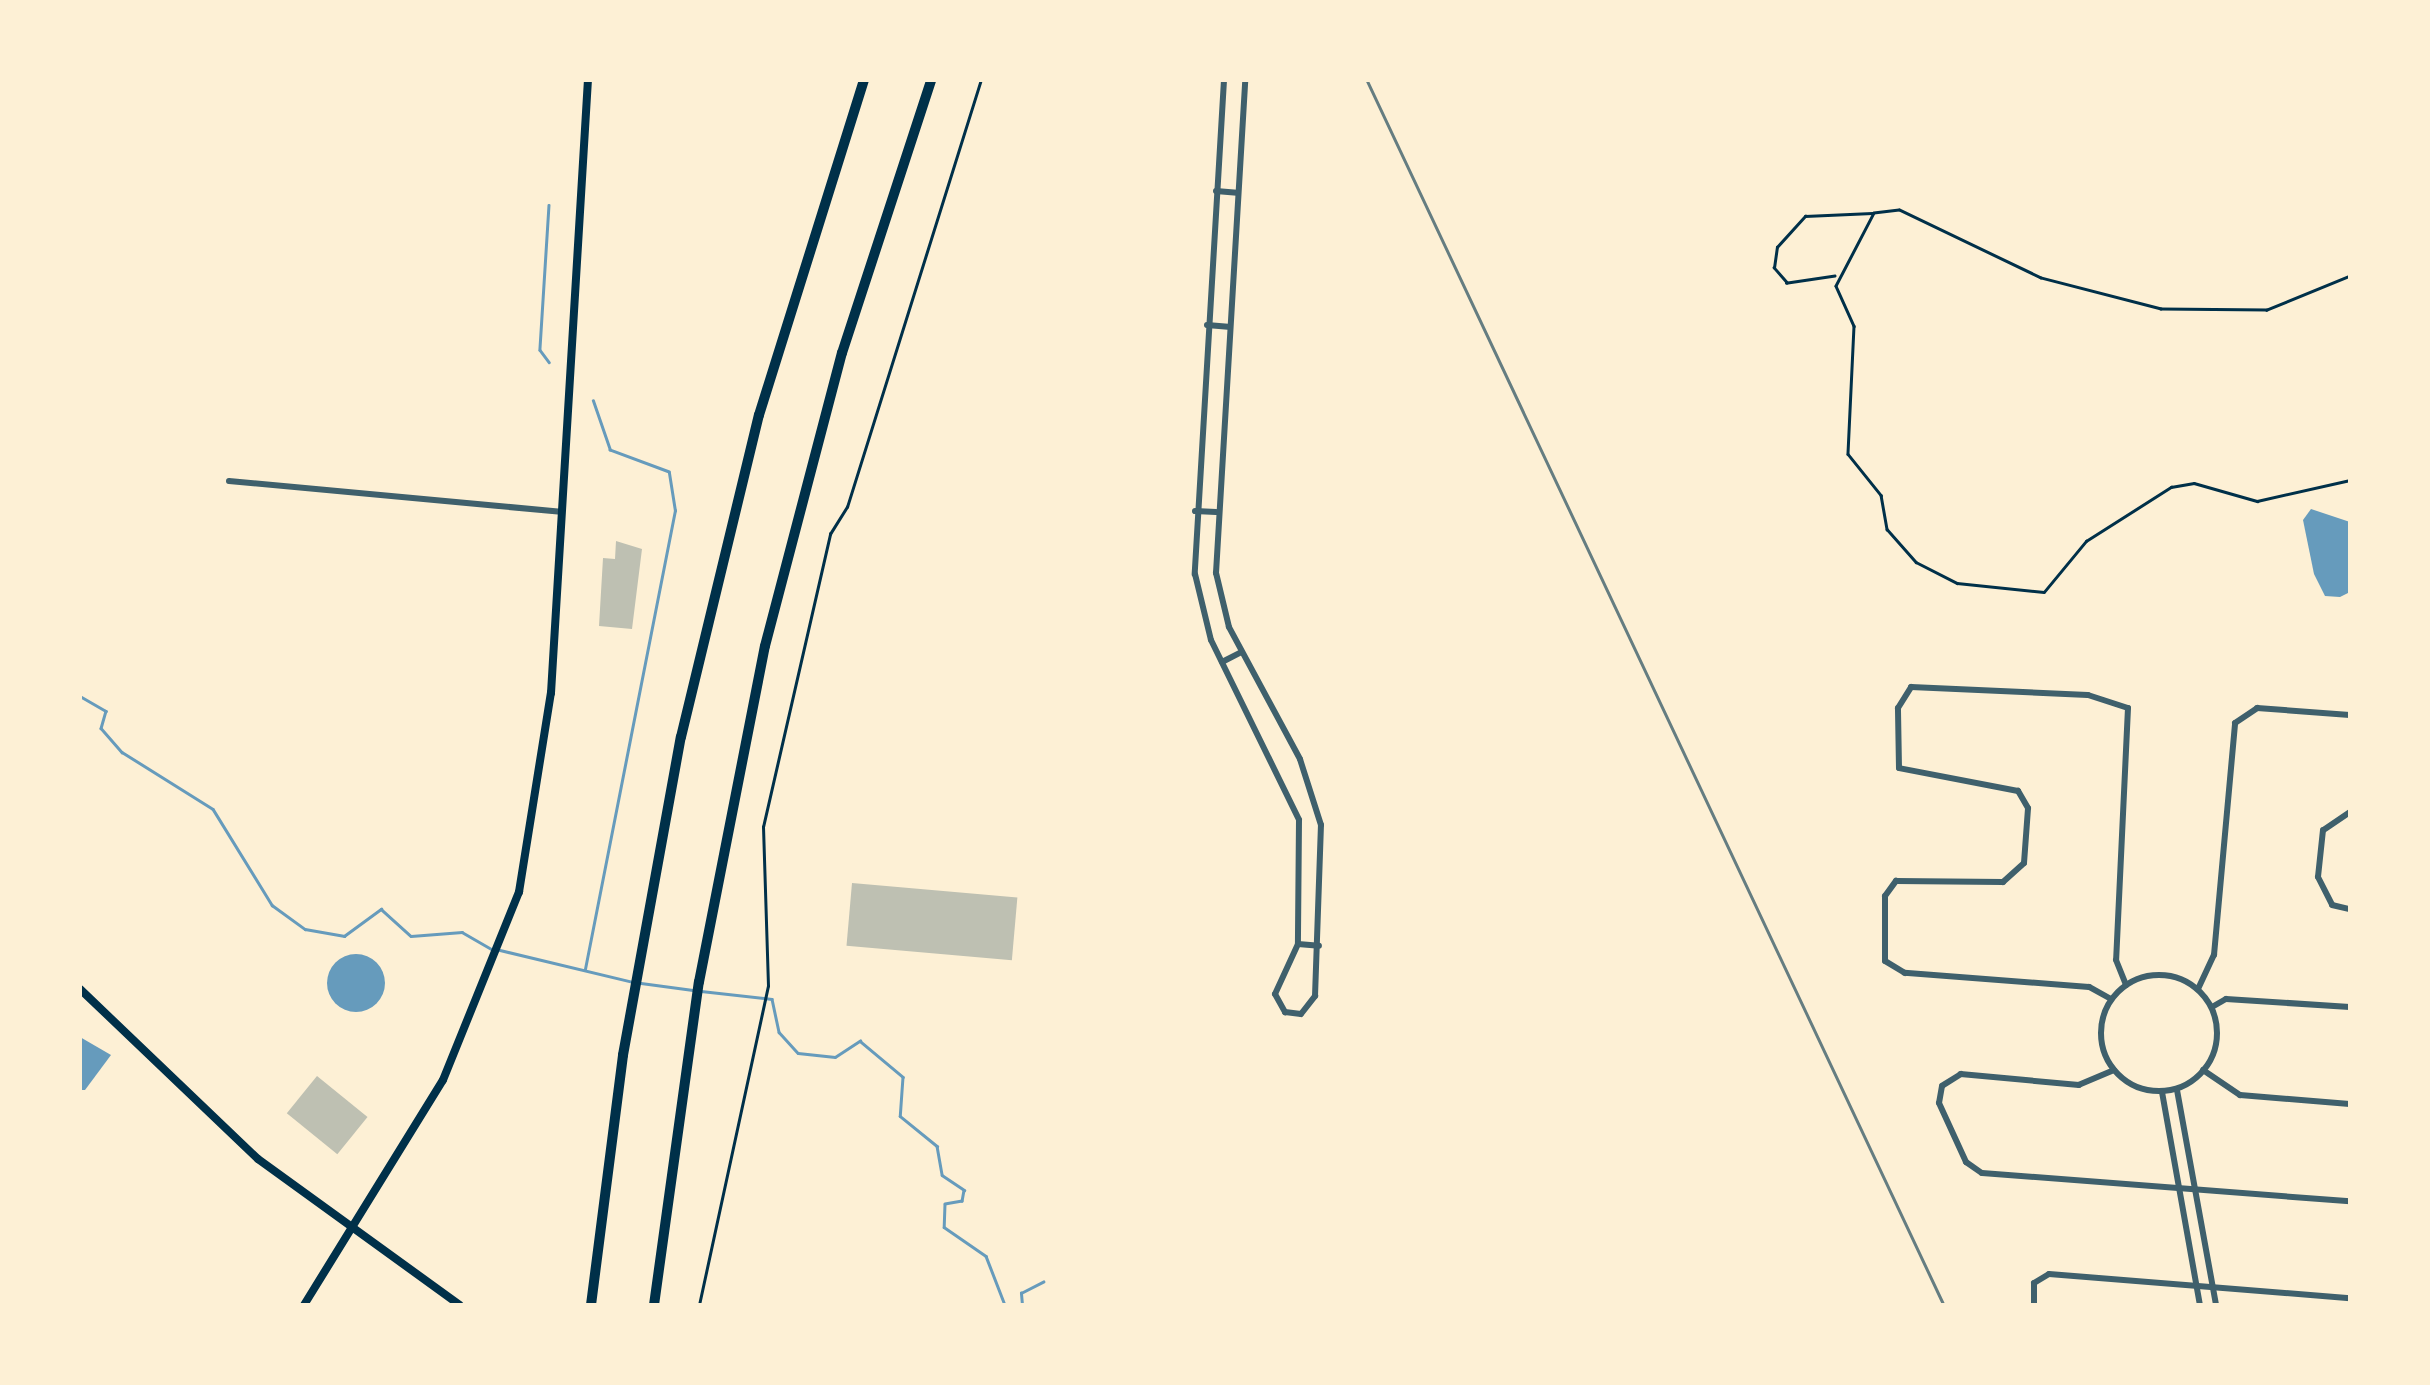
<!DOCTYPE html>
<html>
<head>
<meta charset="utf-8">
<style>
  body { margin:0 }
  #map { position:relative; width:2430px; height:1385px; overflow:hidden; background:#fdf0d5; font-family:Jost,sans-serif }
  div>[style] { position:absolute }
  .water>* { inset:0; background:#669bbc }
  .round { border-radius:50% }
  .stream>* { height:2.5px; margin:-1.25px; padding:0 1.25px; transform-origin:1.25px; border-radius:1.25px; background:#669bbc }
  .building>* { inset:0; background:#bec0b2; transform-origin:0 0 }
  .path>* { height:2.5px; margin:-1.25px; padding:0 1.25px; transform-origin:1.25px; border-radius:1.25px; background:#003049 }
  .minor>* { height:6px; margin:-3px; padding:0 3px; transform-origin:3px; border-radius:3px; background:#3f606c }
  .minor>.ring { margin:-3px; padding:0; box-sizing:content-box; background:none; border:6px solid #3f606c; border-radius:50% }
  .secondary>* { height:8px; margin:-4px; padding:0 4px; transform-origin:4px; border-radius:4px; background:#003049 }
  .motorway>* { height:10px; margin:-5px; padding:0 5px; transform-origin:5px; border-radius:5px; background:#003049 }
  .rail>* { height:2.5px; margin:-1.25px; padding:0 1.25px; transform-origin:1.25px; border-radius:1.25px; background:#657d81 }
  span { translate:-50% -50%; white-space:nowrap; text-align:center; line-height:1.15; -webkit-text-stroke:8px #fdf0d5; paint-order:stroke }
  .frame { position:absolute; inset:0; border:82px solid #fdf0d5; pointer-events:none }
</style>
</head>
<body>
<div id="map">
  <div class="water">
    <i style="clip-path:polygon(2311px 509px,2350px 522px,2350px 592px,2340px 597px,2325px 596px,2314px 574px,2303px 520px)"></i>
    <i class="round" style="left:327px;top:954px;width:58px;height:58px"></i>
    <i style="clip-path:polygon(80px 1037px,111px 1055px,85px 1090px,80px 1090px)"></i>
  </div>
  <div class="stream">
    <i style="left:549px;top:205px;width:145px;rotate:93.6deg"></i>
    <i style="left:540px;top:350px;width:15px;rotate:53deg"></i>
    <i style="left:80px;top:696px;width:30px;rotate:30deg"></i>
    <i style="left:106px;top:711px;width:18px;rotate:106deg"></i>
    <i style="left:101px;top:728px;width:32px;rotate:49deg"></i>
    <i style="left:122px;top:752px;width:107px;rotate:32.1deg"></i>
    <i style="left:213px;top:809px;width:113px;rotate:58.4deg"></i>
    <i style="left:272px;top:905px;width:41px;rotate:36deg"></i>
    <i style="left:305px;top:929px;width:40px;rotate:10deg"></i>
    <i style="left:344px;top:936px;width:46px;rotate:-36.1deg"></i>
    <i style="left:381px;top:909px;width:40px;rotate:42deg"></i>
    <i style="left:411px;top:936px;width:51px;rotate:-4.5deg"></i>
    <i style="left:462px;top:932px;width:34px;rotate:30deg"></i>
    <i style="left:500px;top:950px;width:137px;rotate:13.5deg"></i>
    <i style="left:585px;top:969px;width:467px;rotate:-78.9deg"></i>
    <i style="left:675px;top:511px;width:39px;rotate:-99deg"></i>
    <i style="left:669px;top:472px;width:63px;rotate:-159.6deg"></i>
    <i style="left:610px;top:450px;width:52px;rotate:-109.1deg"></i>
    <i style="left:641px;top:983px;width:52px;rotate:7.7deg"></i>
    <i style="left:701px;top:991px;width:71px;rotate:6.4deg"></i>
    <i style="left:772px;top:999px;width:34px;rotate:78deg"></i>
    <i style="left:779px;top:1032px;width:28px;rotate:48deg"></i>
    <i style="left:798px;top:1053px;width:37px;rotate:6deg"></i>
    <i style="left:835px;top:1057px;width:30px;rotate:-33deg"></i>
    <i style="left:860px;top:1041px;width:56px;rotate:39.9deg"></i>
    <i style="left:903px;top:1077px;width:39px;rotate:94deg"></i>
    <i style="left:900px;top:1116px;width:48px;rotate:39deg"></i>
    <i style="left:937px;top:1146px;width:29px;rotate:80deg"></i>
    <i style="left:942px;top:1175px;width:27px;rotate:34deg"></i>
    <i style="left:964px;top:1190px;width:11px;rotate:100deg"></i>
    <i style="left:962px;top:1201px;width:17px;rotate:170deg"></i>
    <i style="left:945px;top:1204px;width:23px;rotate:92deg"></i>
    <i style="left:944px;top:1227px;width:51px;rotate:34.6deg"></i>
    <i style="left:986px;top:1256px;width:53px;rotate:68.8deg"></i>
    <i style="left:1022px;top:1305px;width:12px;rotate:-95deg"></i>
    <i style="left:1021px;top:1293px;width:25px;rotate:-27deg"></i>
  </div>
  <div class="building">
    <i style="clip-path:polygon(616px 541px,642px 549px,632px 629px,599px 626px,603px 558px,615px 559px)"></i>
    <i style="left:852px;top:883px;width:166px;height:63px;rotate:5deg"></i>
    <i style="left:317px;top:1076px;width:65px;height:48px;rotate:39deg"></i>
  </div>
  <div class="path">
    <i style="left:1835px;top:276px;width:49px;rotate:171.7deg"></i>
    <i style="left:1787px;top:283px;width:20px;rotate:-131deg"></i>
    <i style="left:1774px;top:268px;width:21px;rotate:-82deg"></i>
    <i style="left:1777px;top:247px;width:42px;rotate:-47.9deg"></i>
    <i style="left:1805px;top:216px;width:67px;rotate:-2.6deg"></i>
    <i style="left:2350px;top:276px;width:90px;rotate:157.7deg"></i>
    <i style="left:2267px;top:310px;width:106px;rotate:-179.5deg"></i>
    <i style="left:2161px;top:309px;width:124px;rotate:-165.5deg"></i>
    <i style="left:2041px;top:278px;width:157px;rotate:-154.4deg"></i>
    <i style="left:1899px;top:210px;width:25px;rotate:173deg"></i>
    <i style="left:1874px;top:213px;width:82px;rotate:117.5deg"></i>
    <i style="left:1836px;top:286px;width:44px;rotate:65.8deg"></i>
    <i style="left:1854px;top:326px;width:128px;rotate:92.7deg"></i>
    <i style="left:1848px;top:454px;width:53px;rotate:51.2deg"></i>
    <i style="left:1881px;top:495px;width:35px;rotate:80deg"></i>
    <i style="left:1887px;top:529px;width:44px;rotate:48.7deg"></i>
    <i style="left:1916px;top:562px;width:46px;rotate:27.1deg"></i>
    <i style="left:1957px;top:583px;width:87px;rotate:5.9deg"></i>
    <i style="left:2044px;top:592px;width:66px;rotate:-50.5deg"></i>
    <i style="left:2086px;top:541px;width:101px;rotate:-32.4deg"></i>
    <i style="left:2171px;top:487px;width:23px;rotate:-10deg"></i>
    <i style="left:2194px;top:483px;width:66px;rotate:15.9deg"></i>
    <i style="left:2257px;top:501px;width:95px;rotate:-12.7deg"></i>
    <i style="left:699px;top:1305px;width:326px;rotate:-77.8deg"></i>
    <i style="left:768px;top:986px;width:159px;rotate:-91.8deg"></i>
    <i style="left:763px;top:827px;width:301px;rotate:-77.1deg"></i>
    <i style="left:830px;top:534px;width:32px;rotate:-58deg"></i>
    <i style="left:847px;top:507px;width:448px;rotate:-72.6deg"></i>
  </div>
  <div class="minor">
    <i style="left:1224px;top:80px;width:495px;rotate:93.4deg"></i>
    <i style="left:1195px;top:574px;width:68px;rotate:76.4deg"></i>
    <i style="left:1211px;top:640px;width:200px;rotate:63.9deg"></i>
    <i style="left:1299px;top:820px;width:124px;rotate:90.5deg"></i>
    <i style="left:1298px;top:944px;width:55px;rotate:114.7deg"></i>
    <i style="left:1275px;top:994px;width:21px;rotate:61deg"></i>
    <i style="left:1285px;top:1012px;width:16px;rotate:7deg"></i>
    <i style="left:1301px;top:1014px;width:23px;rotate:-52deg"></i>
    <i style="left:1315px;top:996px;width:171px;rotate:-88deg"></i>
    <i style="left:1321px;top:825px;width:69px;rotate:-107.7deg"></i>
    <i style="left:1300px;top:759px;width:150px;rotate:-118.3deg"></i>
    <i style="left:1229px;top:627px;width:56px;rotate:-103.5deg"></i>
    <i style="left:1216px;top:573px;width:494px;rotate:-86.6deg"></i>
    <i style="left:1216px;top:191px;width:21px;rotate:5deg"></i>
    <i style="left:1207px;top:325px;width:21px;rotate:5deg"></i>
    <i style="left:229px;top:481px;width:333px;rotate:5.3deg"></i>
    <i style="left:1195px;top:511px;width:21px;rotate:3deg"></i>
    <i style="left:1222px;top:662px;width:20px;rotate:-27deg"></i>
    <i style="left:2350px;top:812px;width:32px;rotate:146deg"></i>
    <i style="left:2323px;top:830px;width:47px;rotate:96.1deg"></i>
    <i style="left:2318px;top:877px;width:31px;rotate:63deg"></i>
    <i style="left:2332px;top:905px;width:18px;rotate:13deg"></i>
    <i style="left:1298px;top:944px;width:21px;rotate:5deg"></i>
    <i class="ring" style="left:2101px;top:975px;width:110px;height:110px"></i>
    <i style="left:2198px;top:989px;width:38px;rotate:-65deg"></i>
    <i style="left:2214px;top:955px;width:233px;rotate:-84.8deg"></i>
    <i style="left:2235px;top:723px;width:27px;rotate:-34deg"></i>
    <i style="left:2257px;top:708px;width:93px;rotate:4.3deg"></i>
    <i style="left:2111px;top:999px;width:25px;rotate:-151deg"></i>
    <i style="left:2089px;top:987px;width:185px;rotate:-175.6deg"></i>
    <i style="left:1905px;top:973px;width:23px;rotate:-149deg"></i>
    <i style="left:1885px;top:961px;width:65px;rotate:-90deg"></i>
    <i style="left:1885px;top:896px;width:19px;rotate:-54deg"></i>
    <i style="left:1896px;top:881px;width:107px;rotate:0.5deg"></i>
    <i style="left:2003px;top:882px;width:28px;rotate:-42deg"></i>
    <i style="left:2024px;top:863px;width:55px;rotate:-85.8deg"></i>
    <i style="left:2028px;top:808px;width:20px;rotate:-120deg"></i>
    <i style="left:2018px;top:791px;width:121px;rotate:-169.1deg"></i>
    <i style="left:1899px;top:768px;width:60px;rotate:-91deg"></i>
    <i style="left:1898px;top:708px;width:25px;rotate:-58deg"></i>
    <i style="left:1911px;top:687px;width:177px;rotate:2.6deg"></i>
    <i style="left:2088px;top:695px;width:42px;rotate:18deg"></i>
    <i style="left:2128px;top:708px;width:252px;rotate:92.7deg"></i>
    <i style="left:2116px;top:960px;width:27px;rotate:68deg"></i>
    <i style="left:2212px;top:1007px;width:16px;rotate:-30deg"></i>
    <i style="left:2226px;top:999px;width:124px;rotate:3.7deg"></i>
    <i style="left:2114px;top:1070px;width:38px;rotate:157deg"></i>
    <i style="left:2079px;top:1085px;width:119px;rotate:-174.7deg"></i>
    <i style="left:1961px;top:1074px;width:22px;rotate:148deg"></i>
    <i style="left:1942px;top:1086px;width:17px;rotate:100deg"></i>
    <i style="left:1939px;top:1103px;width:65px;rotate:65.4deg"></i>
    <i style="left:1966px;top:1162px;width:19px;rotate:35deg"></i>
    <i style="left:1982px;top:1173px;width:369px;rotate:4.4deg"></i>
    <i style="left:2203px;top:1070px;width:45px;rotate:34deg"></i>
    <i style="left:2240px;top:1095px;width:110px;rotate:4.7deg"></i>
    <i style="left:2177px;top:1090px;width:219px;rotate:79.7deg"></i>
    <i style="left:2162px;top:1092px;width:216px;rotate:79.9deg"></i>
    <i style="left:2034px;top:1305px;width:22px;rotate:-90deg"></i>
    <i style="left:2034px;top:1283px;width:17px;rotate:-31deg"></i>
    <i style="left:2049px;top:1274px;width:302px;rotate:4.6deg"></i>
  </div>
  <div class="secondary">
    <i style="left:80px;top:989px;width:246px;rotate:43.7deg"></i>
    <i style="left:258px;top:1159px;width:249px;rotate:35.9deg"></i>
    <i style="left:304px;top:1305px;width:264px;rotate:-58.3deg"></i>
    <i style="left:443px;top:1080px;width:203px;rotate:-68deg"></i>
    <i style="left:519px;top:892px;width:202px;rotate:-80.9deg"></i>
    <i style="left:551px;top:693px;width:614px;rotate:-86.55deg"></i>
  </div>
  <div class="motorway">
    <i style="left:591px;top:1305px;width:252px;rotate:-82.7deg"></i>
    <i style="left:623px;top:1055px;width:323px;rotate:-79.7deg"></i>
    <i style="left:681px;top:737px;width:331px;rotate:-76.4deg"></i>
    <i style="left:759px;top:415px;width:351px;rotate:-72.6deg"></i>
    <i style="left:654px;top:1305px;width:326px;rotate:-82.1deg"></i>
    <i style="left:699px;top:982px;width:342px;rotate:-78.9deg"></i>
    <i style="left:765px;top:646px;width:303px;rotate:-75.3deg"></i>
    <i style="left:842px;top:353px;width:287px;rotate:-71.9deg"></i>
  </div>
  <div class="rail">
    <i style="left:1367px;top:80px;width:1354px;rotate:64.78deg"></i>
  </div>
  <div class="frame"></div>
</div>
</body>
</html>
